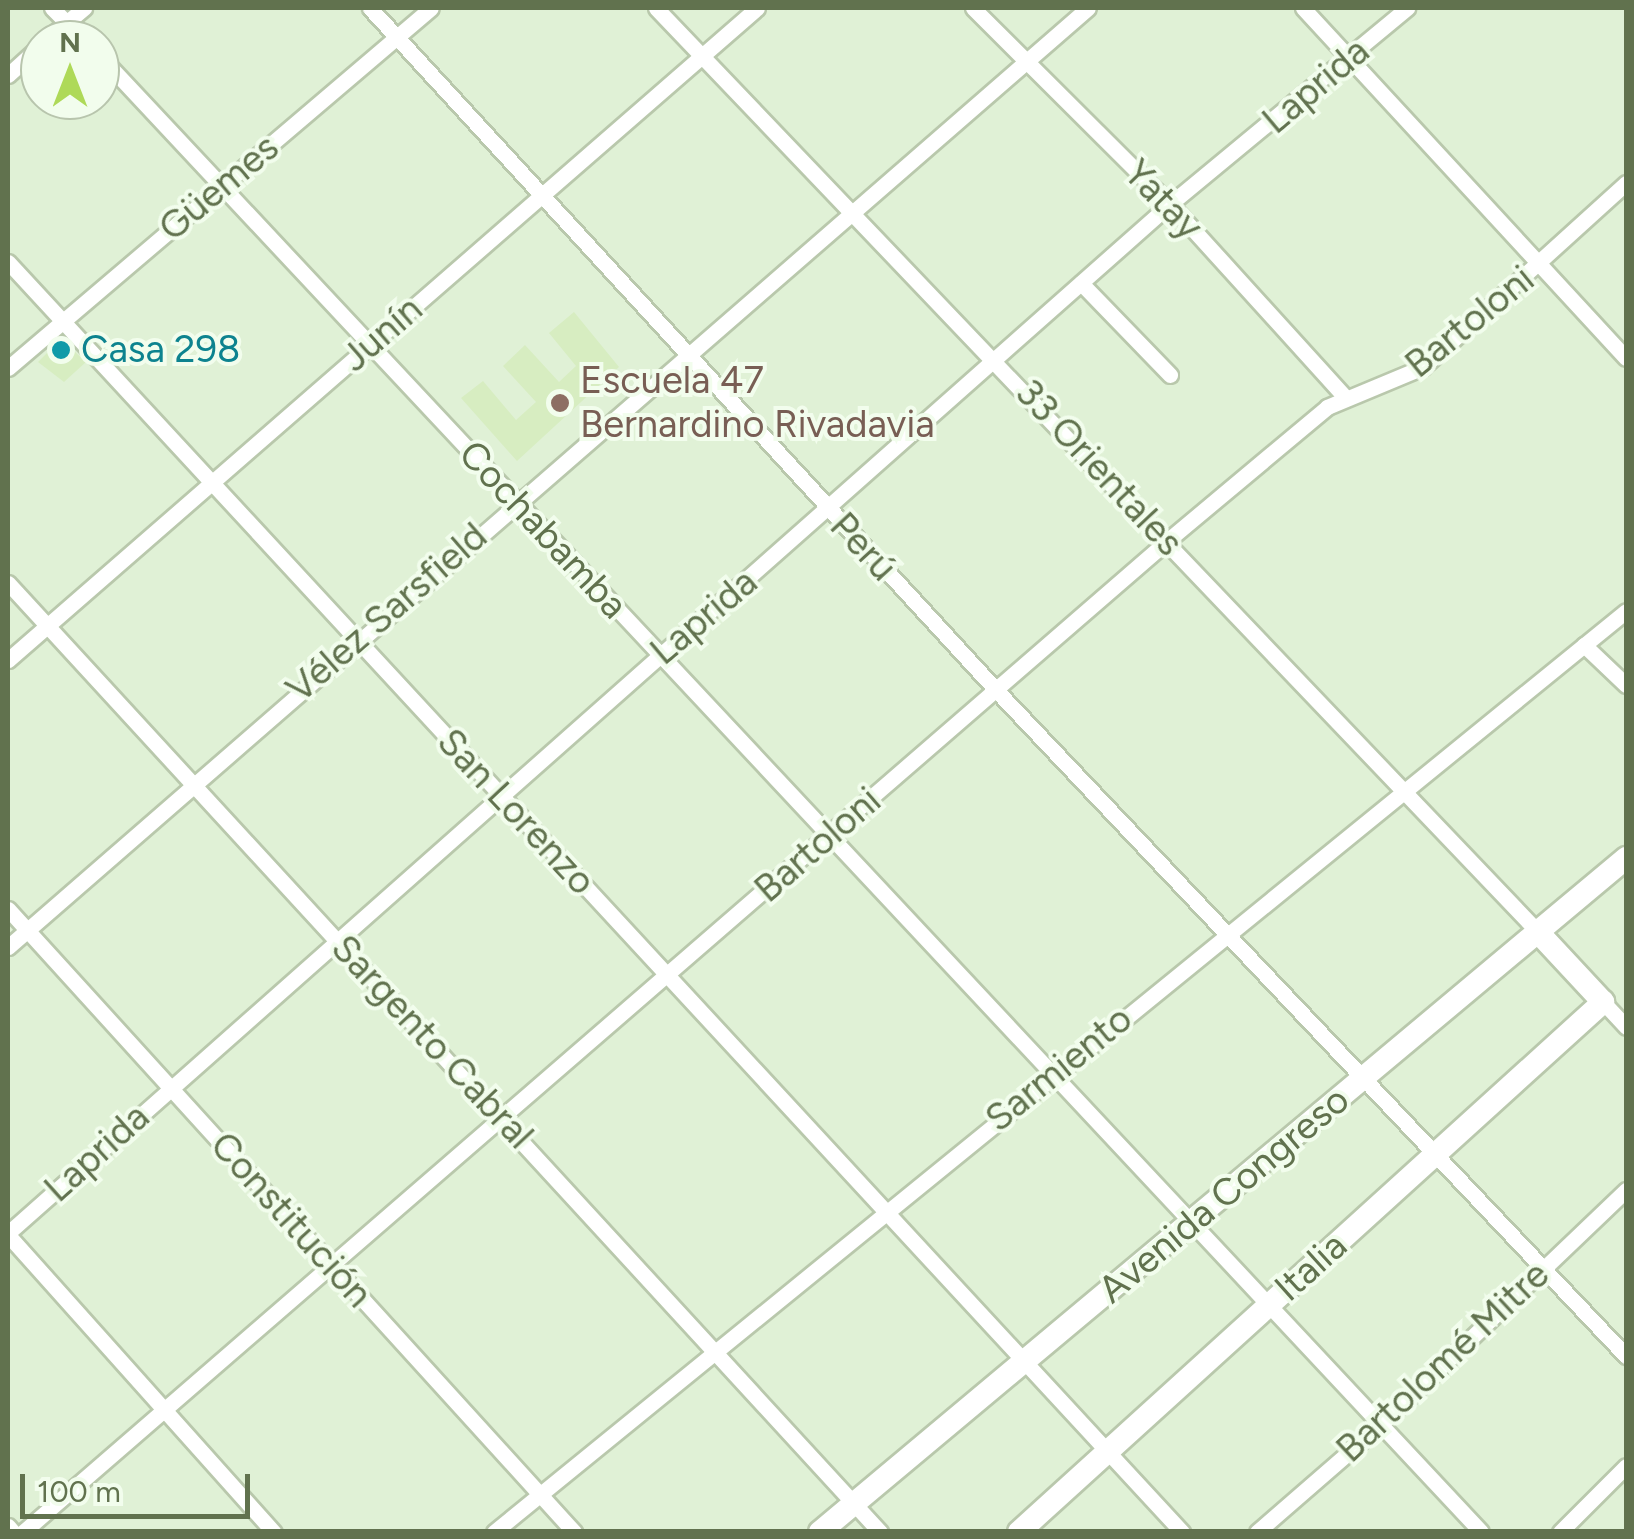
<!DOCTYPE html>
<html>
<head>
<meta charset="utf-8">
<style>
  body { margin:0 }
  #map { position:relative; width:1634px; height:1539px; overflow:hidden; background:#ecfae7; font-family:Figtree,sans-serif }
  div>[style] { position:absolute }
  .residential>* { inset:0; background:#e0f1d6 }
  .building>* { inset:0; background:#d7edc1 }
  .roads { filter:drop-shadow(2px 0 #b9c8ac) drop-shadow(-2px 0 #b9c8ac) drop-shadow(0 2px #b9c8ac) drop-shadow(0 -2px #b9c8ac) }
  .street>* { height:15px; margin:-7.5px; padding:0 7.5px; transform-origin:7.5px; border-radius:7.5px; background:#fff }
  .secondary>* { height:22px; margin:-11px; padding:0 11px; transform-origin:11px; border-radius:11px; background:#fff }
  .dots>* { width:28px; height:28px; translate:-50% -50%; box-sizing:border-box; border:5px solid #f2fded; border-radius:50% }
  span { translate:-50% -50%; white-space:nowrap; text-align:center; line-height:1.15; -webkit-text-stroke:8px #f2fded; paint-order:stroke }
  .street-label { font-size:38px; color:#61724e }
  .culture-label { font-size:38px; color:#0d838f }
  .left { translate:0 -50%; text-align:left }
  .education-label { font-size:38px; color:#785e54 }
  .frame { position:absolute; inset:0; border:10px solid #61724e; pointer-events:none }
  .north { position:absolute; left:20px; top:20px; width:100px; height:100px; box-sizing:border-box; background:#f2fded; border:2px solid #b8c5ad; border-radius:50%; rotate:0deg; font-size:28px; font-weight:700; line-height:40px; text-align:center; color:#61724e }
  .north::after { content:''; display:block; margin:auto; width:35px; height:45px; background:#aed958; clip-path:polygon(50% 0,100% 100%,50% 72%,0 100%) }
  .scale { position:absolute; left:20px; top:1474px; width:230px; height:45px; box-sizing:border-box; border:5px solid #61724e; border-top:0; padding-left:12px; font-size:30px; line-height:35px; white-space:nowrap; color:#61724e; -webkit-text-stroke:8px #f2fded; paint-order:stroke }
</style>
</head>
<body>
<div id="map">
  <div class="residential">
    <i style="clip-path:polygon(evenodd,8px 8px,1626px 8px,1626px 1531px,8px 1531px,8px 8px,40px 40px,100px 40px,100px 100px,40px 100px,40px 40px)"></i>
  </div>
  <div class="building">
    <i style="clip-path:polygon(574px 312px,619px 367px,517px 461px,461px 398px,483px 381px,516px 420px,536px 402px,503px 366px,525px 345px,559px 382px,576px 366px,549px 333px)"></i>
    <i style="clip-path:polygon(61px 339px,86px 362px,64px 382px,38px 362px)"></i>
  </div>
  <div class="roads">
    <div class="street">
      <i style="left:52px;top:8px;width:45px;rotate:45deg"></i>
      <i style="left:370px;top:8px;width:926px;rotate:47.45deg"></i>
      <i style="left:996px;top:690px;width:917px;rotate:46.59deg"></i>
      <i style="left:656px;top:8px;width:1277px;rotate:46.33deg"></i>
      <i style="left:973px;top:8px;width:278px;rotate:44.9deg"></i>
      <i style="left:1170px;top:204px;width:262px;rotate:47.8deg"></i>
      <i style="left:1303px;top:8px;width:476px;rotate:47.3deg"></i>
      <i style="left:46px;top:40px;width:50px;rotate:-40.1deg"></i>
      <i style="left:100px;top:56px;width:2021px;rotate:46.9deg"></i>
      <i style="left:8px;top:75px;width:43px;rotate:-42.2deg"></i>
      <i style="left:8px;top:262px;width:1730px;rotate:47.25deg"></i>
      <i style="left:1081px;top:283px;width:128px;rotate:45.9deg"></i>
      <i style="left:8px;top:368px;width:555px;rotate:-40.4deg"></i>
      <i style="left:8px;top:583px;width:1289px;rotate:47.42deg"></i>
      <i style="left:1584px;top:645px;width:58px;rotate:43.6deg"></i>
      <i style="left:8px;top:660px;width:993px;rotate:-41.04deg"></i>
      <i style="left:8px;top:909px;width:842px;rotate:47.74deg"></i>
      <i style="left:8px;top:947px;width:1431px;rotate:-41.01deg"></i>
      <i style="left:1603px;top:1002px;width:34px;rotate:47deg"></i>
      <i style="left:8px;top:1233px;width:1552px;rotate:-41.53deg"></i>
      <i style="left:1170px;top:204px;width:308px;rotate:-39.6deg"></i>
      <i style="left:8px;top:1235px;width:399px;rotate:48.2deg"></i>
      <i style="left:8px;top:1526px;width:8px;rotate:50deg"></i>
      <i style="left:23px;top:1532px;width:1514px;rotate:-40.9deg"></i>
      <i style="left:1167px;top:541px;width:209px;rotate:-39.9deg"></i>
      <i style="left:1327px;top:407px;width:104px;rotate:-22.6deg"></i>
      <i style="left:1423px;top:367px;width:274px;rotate:-42.2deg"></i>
      <i style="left:494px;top:1532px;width:1459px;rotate:-39.13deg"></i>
      <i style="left:1257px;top:1532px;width:163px;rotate:-41deg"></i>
      <i style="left:1380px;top:1425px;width:340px;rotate:-43.7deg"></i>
      <i style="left:1560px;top:1532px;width:93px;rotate:-45deg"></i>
    </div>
    <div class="secondary">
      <i style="left:820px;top:1532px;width:1051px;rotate:-39.9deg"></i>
      <i style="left:1019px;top:1532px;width:789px;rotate:-42.22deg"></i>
      <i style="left:1603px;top:1002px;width:96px;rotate:-132.9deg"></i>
    </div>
  </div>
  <div class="dots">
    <i style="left:61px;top:350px;background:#0f9aa8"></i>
    <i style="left:560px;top:403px;background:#8d6e63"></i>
  </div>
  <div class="street-label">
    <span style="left:1316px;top:86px;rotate:-40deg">Laprida</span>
    <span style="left:219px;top:188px;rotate:-40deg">Güemes</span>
    <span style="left:1163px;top:200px;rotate:46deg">Yatay</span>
    <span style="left:1470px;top:322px;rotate:-39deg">Bartoloni</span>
    <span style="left:382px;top:334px;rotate:-41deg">Junín</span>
    <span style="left:1099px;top:468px;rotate:47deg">33 Orientales</span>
    <span style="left:543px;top:530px;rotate:47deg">Cochabamba</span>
    <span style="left:863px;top:547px;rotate:47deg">Perú</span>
    <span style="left:387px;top:613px;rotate:-41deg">Vélez Sarsfield</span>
    <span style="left:704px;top:617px;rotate:-40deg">Laprida</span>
    <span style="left:516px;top:812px;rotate:47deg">San Lorenzo</span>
    <span style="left:818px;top:845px;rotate:-41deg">Bartoloni</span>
    <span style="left:432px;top:1042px;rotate:47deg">Sargento Cabral</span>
    <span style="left:1059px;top:1069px;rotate:-39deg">Sarmiento</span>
    <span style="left:97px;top:1153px;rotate:-42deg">Laprida</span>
    <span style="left:1224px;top:1195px;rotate:-40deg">Avenida Congreso</span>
    <span style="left:291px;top:1220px;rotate:48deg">Constitución</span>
    <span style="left:1311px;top:1267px;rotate:-42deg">Italia</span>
    <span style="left:1443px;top:1362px;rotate:-43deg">Bartolomé Mitre</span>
  </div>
  <div class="culture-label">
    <span class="left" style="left:81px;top:350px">Casa 298</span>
  </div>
  <div class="education-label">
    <span class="left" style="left:580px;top:403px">Escuela 47<br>Bernardino Rivadavia</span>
  </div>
  <div class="frame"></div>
  <div class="north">N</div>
  <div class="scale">100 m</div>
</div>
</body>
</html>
